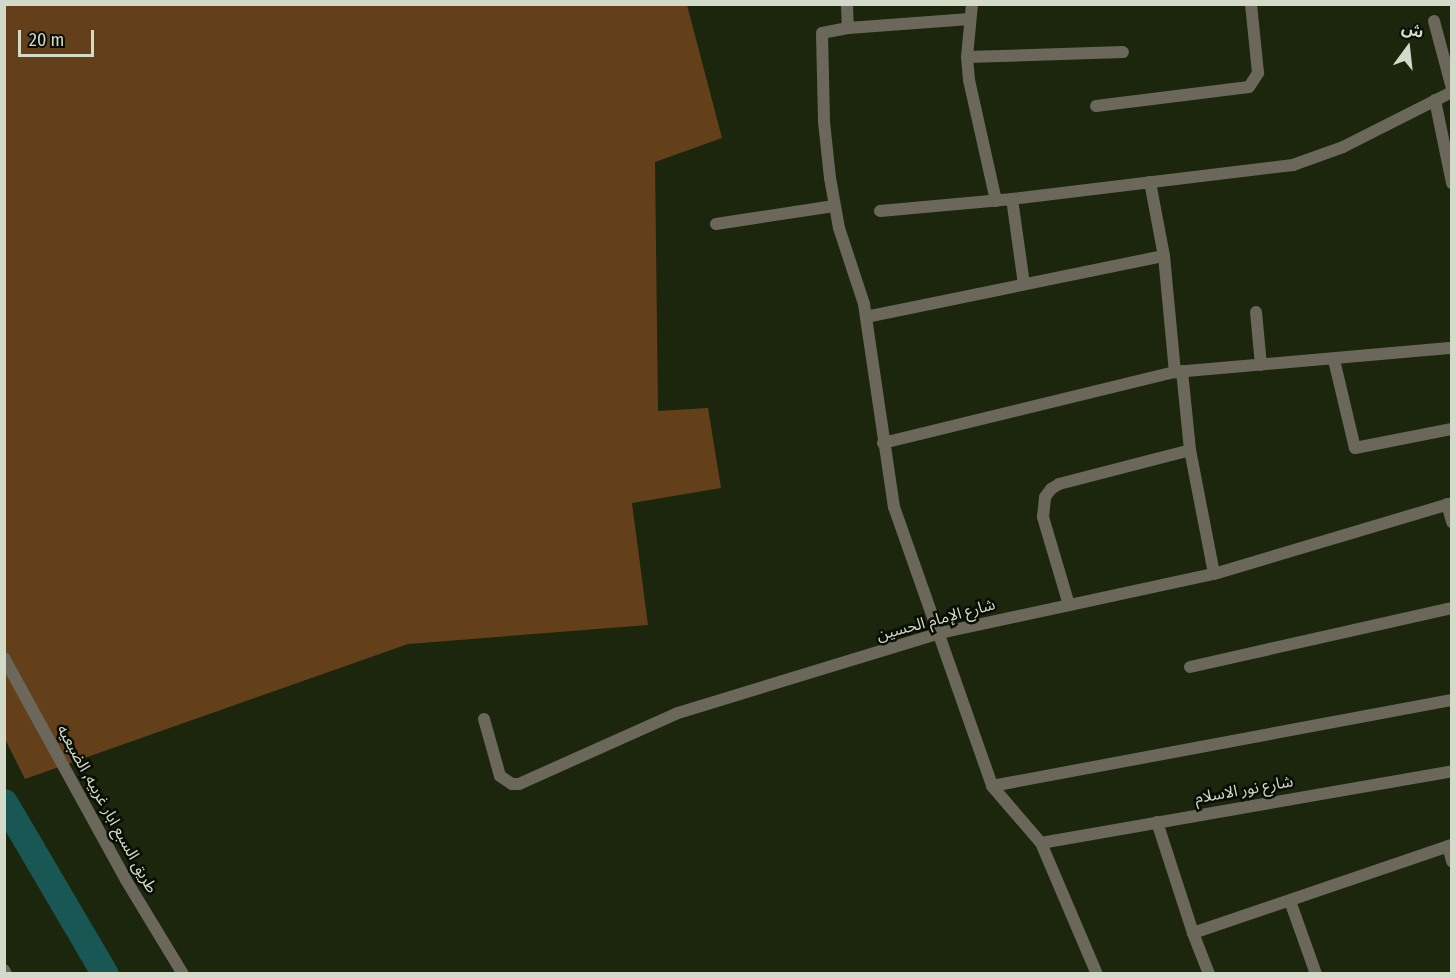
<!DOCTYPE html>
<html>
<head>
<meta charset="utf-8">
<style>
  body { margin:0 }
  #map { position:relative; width:1456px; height:978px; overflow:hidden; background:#1b260c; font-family:"Fira Sans Condensed","Noto Sans Arabic",sans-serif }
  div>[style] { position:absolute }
  .green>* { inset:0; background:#63401a }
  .canal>* { height:27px; margin:-13.5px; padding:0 13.5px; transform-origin:13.5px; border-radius:13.5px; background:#185754 }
  .street>* { height:12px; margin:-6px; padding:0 6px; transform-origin:6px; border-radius:6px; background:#6b685b }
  span { translate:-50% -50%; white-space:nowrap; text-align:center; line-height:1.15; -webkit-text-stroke:5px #090d04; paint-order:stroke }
  .street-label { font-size:16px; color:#d3daca }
  .frame { position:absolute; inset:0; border:6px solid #d3daca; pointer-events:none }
  .north { position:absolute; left:1378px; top:18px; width:60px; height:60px; -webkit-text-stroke:4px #090d04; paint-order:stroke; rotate:15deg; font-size:16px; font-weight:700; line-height:24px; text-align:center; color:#d3daca }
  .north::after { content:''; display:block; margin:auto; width:21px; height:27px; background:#d3daca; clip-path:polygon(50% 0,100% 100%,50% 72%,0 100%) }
  .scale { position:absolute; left:18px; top:30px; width:76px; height:27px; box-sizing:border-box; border:3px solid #d3daca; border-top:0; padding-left:8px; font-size:18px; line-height:21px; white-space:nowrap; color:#d3daca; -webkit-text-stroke:4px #090d04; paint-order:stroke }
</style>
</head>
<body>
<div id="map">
  <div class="green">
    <i style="clip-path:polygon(5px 5px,687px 5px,722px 138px,655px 162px,658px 411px,708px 408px,721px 488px,632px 503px,648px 625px,408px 644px,25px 779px,5px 739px)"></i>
  </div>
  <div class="canal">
    <i style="left:4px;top:802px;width:199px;rotate:59.6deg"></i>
  </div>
  <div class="street">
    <i style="left:847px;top:4px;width:24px;rotate:88deg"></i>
    <i style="left:972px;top:4px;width:53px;rotate:95.4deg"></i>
    <i style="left:967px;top:57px;width:23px;rotate:85deg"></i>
    <i style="left:969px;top:80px;width:124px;rotate:77.4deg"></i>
    <i style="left:970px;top:19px;width:122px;rotate:175.8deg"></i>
    <i style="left:848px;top:28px;width:26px;rotate:169deg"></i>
    <i style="left:822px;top:33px;width:89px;rotate:88.7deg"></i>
    <i style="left:824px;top:122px;width:56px;rotate:83.9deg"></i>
    <i style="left:830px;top:178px;width:51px;rotate:79.8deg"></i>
    <i style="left:839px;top:228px;width:80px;rotate:71.8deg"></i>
    <i style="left:864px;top:304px;width:205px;rotate:81.6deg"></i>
    <i style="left:894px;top:507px;width:296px;rotate:70.6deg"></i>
    <i style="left:992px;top:786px;width:75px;rotate:49.3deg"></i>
    <i style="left:1041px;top:843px;width:142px;rotate:66.9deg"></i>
    <i style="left:1434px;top:21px;width:69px;rotate:75deg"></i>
    <i style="left:967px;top:57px;width:156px;rotate:-1.8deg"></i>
    <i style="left:1435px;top:100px;width:85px;rotate:78.4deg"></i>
    <i style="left:1096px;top:106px;width:154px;rotate:-7.1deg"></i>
    <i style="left:1249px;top:87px;width:17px;rotate:-57deg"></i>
    <i style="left:1258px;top:73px;width:69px;rotate:-95.8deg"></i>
    <i style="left:1150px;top:182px;width:75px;rotate:79.3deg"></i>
    <i style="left:1164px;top:256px;width:117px;rotate:84.6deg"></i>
    <i style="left:1012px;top:199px;width:86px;rotate:82deg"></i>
    <i style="left:880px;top:211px;width:133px;rotate:-5.2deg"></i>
    <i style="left:1012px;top:199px;width:283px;rotate:-6.9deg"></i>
    <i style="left:1293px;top:165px;width:53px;rotate:-19.8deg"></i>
    <i style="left:1343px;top:147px;width:122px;rotate:-26.8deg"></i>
    <i style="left:716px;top:224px;width:119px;rotate:-8.7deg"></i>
    <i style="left:1256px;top:312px;width:53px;rotate:84.6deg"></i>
    <i style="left:866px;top:317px;width:304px;rotate:-11.6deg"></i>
    <i style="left:1334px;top:360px;width:90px;rotate:76.6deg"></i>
    <i style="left:1355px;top:448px;width:99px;rotate:-11.1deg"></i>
    <i style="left:1182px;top:371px;width:79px;rotate:84.2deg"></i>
    <i style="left:1190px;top:450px;width:126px;rotate:79deg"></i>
    <i style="left:883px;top:443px;width:301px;rotate:-13.7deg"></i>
    <i style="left:1175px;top:372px;width:278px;rotate:-5deg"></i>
    <i style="left:1447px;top:504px;width:19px;rotate:74deg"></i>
    <i style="left:1069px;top:605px;width:92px;rotate:-106.5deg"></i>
    <i style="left:1043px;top:517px;width:20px;rotate:-84deg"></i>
    <i style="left:1045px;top:497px;width:10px;rotate:-53deg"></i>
    <i style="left:1051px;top:489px;width:9px;rotate:-32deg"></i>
    <i style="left:1059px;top:484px;width:135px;rotate:-14.5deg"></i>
    <i style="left:4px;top:658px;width:253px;rotate:61.2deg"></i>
    <i style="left:126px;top:880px;width:110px;rotate:58.8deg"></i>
    <i style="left:1190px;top:667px;width:269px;rotate:-12.7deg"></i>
    <i style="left:484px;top:719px;width:59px;rotate:74.3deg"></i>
    <i style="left:500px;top:776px;width:14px;rotate:34deg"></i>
    <i style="left:512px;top:784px;width:7px"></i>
    <i style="left:519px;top:784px;width:174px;rotate:-24.1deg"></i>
    <i style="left:678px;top:713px;width:274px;rotate:-17deg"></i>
    <i style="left:940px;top:633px;width:280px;rotate:-12.2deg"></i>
    <i style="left:1214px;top:574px;width:248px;rotate:-16.6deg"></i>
    <i style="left:992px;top:786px;width:468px;rotate:-10.6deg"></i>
    <i style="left:1157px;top:822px;width:117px;rotate:72deg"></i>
    <i style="left:1193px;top:933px;width:44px;rotate:68.7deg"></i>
    <i style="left:1041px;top:843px;width:417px;rotate:-9.9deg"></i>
    <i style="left:1448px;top:846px;width:16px;rotate:75deg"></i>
    <i style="left:1290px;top:901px;width:77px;rotate:70.4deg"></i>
    <i style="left:1193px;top:933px;width:274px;rotate:-18.8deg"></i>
    <i style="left:4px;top:970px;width:4px;rotate:63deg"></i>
  </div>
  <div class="street-label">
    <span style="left:936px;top:620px;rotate:-15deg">شارع الإمام الحسين</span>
    <span style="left:1244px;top:790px;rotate:-10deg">شارع نور الاسلام</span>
    <span style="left:107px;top:809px;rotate:61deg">طريق السبع ابار غربيه, الضبعيه</span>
  </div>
  <div class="frame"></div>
  <div class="north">ش</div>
  <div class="scale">20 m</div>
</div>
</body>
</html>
